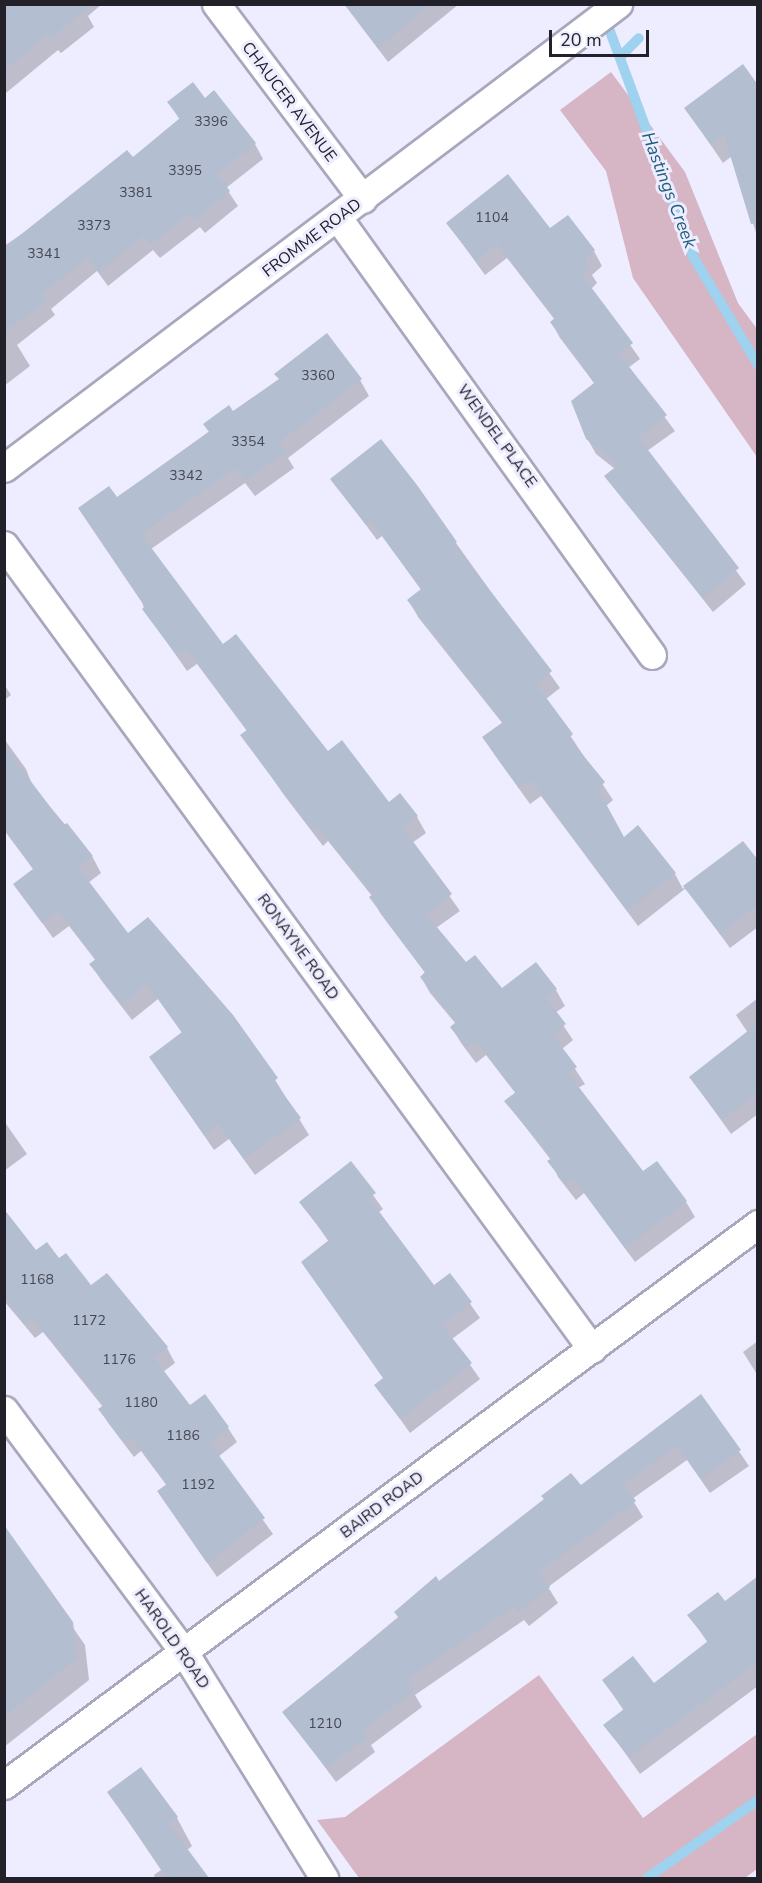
<!DOCTYPE html>
<html>
<head>
<meta charset="utf-8">
<style>
  body { margin:0 }
  #map { position:relative; width:762px; height:1883px; overflow:hidden; background:#eeedff; font-family:"Nunito Sans",sans-serif }
  div>[style] { position:absolute }
  .green>* { inset:0; background:#d6b5c4 }
  .shadow>* { inset:0; background:#0003 }
  .stream>* { height:10px; margin:-5px; padding:0 5px; transform-origin:5px; border-radius:5px; background:#9ed2ee }
  .building>* { inset:0; background:#b3bed1 }
  .roads { filter:drop-shadow(2px 0 #a9a7bc) drop-shadow(-2px 0 #a9a7bc) drop-shadow(0 2px #a9a7bc) drop-shadow(0 -2px #a9a7bc) }
  .street>* { height:27px; margin:-13.5px; padding:0 13.5px; transform-origin:13.5px; border-radius:13.5px; background:#fff }
  span { translate:-50% -50%; white-space:nowrap; text-align:center; line-height:1.15; -webkit-text-stroke:6px #eeedff; paint-order:stroke }
  .number-label { font-size:14px; color:#464853 }
  .number-label span { -webkit-text-stroke-width:0 }
  .street-label { font-size:16px; color:#222129 }
  .water-label { font-size:18px; color:#1e5d79; font-style:italic }
  .frame { position:absolute; inset:0; border:6px solid #222129; pointer-events:none }
  .scale { position:absolute; left:549px; top:30px; width:100px; height:27px; box-sizing:border-box; border:3px solid #222129; border-top:0; padding-left:8px; font-size:18px; line-height:21px; white-space:nowrap; color:#222129; -webkit-text-stroke:4px #eeedff; paint-order:stroke }
</style>
</head>
<body>
<div id="map">
  <div class="green">
    <i style="clip-path:polygon(611px 72px,685px 172px,738px 303px,757px 329px,757px 457px,633px 278px,606px 171px,560px 110px)"></i>
    <i style="clip-path:polygon(539px 1675px,643px 1818px,757px 1734px,757px 1869px,745px 1878px,359px 1878px,317px 1820px,345px 1817px)"></i>
  </div>
  <div class="shadow">
    <i style="clip-path:polygon(4px 4px,102px 4px,88px 16px,94px 27px,61px 53px,58px 50px,6px 93px)"></i>
    <i style="clip-path:polygon(344px 4px,459px 4px,388px 62px)"></i>
    <i style="clip-path:polygon(758px 87px,758px 239px,732px 156px,723px 163px,686px 109px)"></i>
    <i style="clip-path:polygon(205px 100px,255px 144px,263px 159px,226px 188px,238px 206px,205px 233px,200px 227px,160px 258px,153px 250px,108px 286px,97px 271px,51px 309px,55px 315px,17px 345px,30px 366px,4px 386px,4px 246px,133px 159px,180px 120px,168px 102px)"></i>
    <i style="clip-path:polygon(448px 224px,550px 230px,594px 251px,602px 266px,592px 275px,597px 283px,591px 289px,640px 359px,628px 368px,675px 431px,647px 451px,746px 584px,713px 612px,606px 477px,615px 469px,596px 454px,587px 438px,595px 384px,560px 338px,552px 323px,555px 320px,507px 258px,485px 275px)"></i>
    <i style="clip-path:polygon(360px 380px,369px 396px,288px 458px,294px 468px,255px 496px,245px 483px,151px 549px,223px 646px,328px 753px,389px 804px,399px 795px,417px 817px,426px 833px,412px 843px,460px 911px,436px 928px,466px 964px,502px 990px,536px 964px,556px 990px,565px 1006px,555px 1013px,573px 1040px,562px 1049px,585px 1084px,578px 1088px,643px 1173px,686px 1202px,695px 1217px,635px 1262px,584px 1193px,576px 1200px,558px 1177px,551px 1160px,506px 1102px,516px 1094px,486px 1055px,476px 1063px,461px 1043px,452px 1027px,456px 1024px,430px 993px,421px 977px,426px 974px,380px 913px,372px 896px,328px 841px,323px 846px,284px 795px,242px 735px,247px 731px,197px 664px,187px 671px,144px 609px,116px 499px,233px 414px)"></i>
    <i style="clip-path:polygon(332px 479px,456px 543px,560px 688px,546px 699px,613px 800px,606px 806px,624px 839px,675px 874px,683px 889px,743px 843px,758px 862px,758px 927px,730px 948px,686px 888px,638px 926px,541px 796px,530px 804px,494px 754px,484px 738px,503px 724px,418px 617px,409px 601px,422px 591px,382px 536px,377px 540px)"></i>
    <i style="clip-path:polygon(4px 684px,11px 695px,4px 700px)"></i>
    <i style="clip-path:polygon(5px 740px,26px 769px,33px 787px,92px 856px,101px 873px,88px 883px,128px 935px,250px 1039px,309px 1135px,255px 1175px,229px 1139px,214px 1150px,151px 1058px,182px 1033px,158px 999px,132px 1020px,101px 980px,91px 964px,96px 961px,69px 926px,53px 938px,15px 885px,34px 870px,4px 830px)"></i>
    <i style="clip-path:polygon(758px 998px,758px 1114px,731px 1134px,690px 1077px,748px 1033px,736px 1015px)"></i>
    <i style="clip-path:polygon(4px 1121px,27px 1154px,4px 1171px)"></i>
    <i style="clip-path:polygon(350px 1163px,383px 1209px,378px 1213px,434px 1287px,450px 1275px,480px 1318px,452px 1339px,480px 1379px,410px 1433px,376px 1385px,384px 1379px,303px 1262px,329px 1242px,301px 1202px)"></i>
    <i style="clip-path:polygon(4px 1212px,36px 1252px,59px 1261px,91px 1287px,107px 1275px,167px 1348px,175px 1363px,163px 1372px,190px 1407px,228px 1428px,237px 1442px,218px 1457px,273px 1534px,217px 1577px,168px 1506px,167px 1486px,141px 1451px,134px 1457px,109px 1424px,100px 1410px,103px 1407px,43px 1332px,35px 1338px,4px 1301px)"></i>
    <i style="clip-path:polygon(758px 1341px,758px 1376px,743px 1352px)"></i>
    <i style="clip-path:polygon(701px 1396px,749px 1466px,710px 1493px,687px 1460px,632px 1499px,643px 1517px,548px 1587px,558px 1603px,529px 1626px,524px 1620px,415px 1695px,422px 1707px,371px 1745px,375px 1752px,336px 1782px,284px 1712px,439px 1583px,581px 1488px)"></i>
    <i style="clip-path:polygon(4px 1528px,85px 1645px,89px 1680px,4px 1747px)"></i>
    <i style="clip-path:polygon(758px 1578px,758px 1686px,640px 1774px,605px 1725px,624px 1711px,604px 1681px,654px 1685px,708px 1643px,689px 1615px,724px 1603px)"></i>
    <i style="clip-path:polygon(141px 1769px,177px 1818px,192px 1846px,186px 1851px,206px 1878px,155px 1878px,154px 1875px,161px 1870px,109px 1793px)"></i>
  </div>
  <div class="stream">
    <i style="left:604px;top:15px;width:259px;rotate:69.7deg"></i>
    <i style="left:694px;top:258px;width:125px;rotate:59.1deg"></i>
    <i style="left:621px;top:56px;width:25px;rotate:-45deg"></i>
    <i style="left:647px;top:1878px;width:136px;rotate:-35.1deg"></i>
  </div>
  <div class="building">
    <i style="clip-path:polygon(4px 4px,93px 4px,50px 38px,48px 34px,4px 71px)"></i>
    <i style="clip-path:polygon(345px 4px,430px 4px,378px 48px)"></i>
    <i style="clip-path:polygon(743px 64px,758px 85px,758px 223px,751px 224px,724px 135px,711px 145px,684px 108px)"></i>
    <i style="clip-path:polygon(193px 82px,205px 98px,214px 90px,256px 143px,217px 174px,230px 191px,196px 219px,190px 213px,151px 244px,143px 236px,99px 272px,87px 257px,43px 294px,48px 299px,4px 333px,4px 248px,127px 150px,133px 157px,180px 118px,167px 102px)"></i>
    <i style="clip-path:polygon(508px 174px,550px 228px,568px 215px,595px 250px,584px 260px,590px 268px,582px 275px,633px 343px,619px 354px,667px 415px,638px 437px,739px 568px,703px 598px,604px 476px,618px 465px,586px 439px,571px 401px,594px 383px,550px 322px,555px 318px,497px 244px,476px 261px,446px 223px)"></i>
    <i style="clip-path:polygon(327px 333px,362px 379px,279px 442px,286px 452px,245px 481px,235px 468px,141px 534px,223px 644px,236px 634px,328px 751px,342px 740px,389px 802px,400px 793px,418px 816px,403px 828px,452px 894px,426px 914px,466px 962px,475px 955px,502px 988px,536px 962px,557px 989px,546px 998px,566px 1024px,552px 1034px,577px 1067px,568px 1073px,643px 1171px,657px 1161px,687px 1201px,625px 1248px,574px 1179px,566px 1185px,547px 1161px,552px 1158px,504px 1101px,516px 1092px,476px 1041px,466px 1048px,450px 1027px,456px 1022px,420px 977px,425px 972px,369px 897px,373px 894px,318px 827px,313px 831px,273px 779px,240px 735px,247px 730px,187px 649px,177px 656px,142px 609px,145px 607px,78px 508px,109px 486px,117px 497px,209px 432px,203px 424px,229px 405px,233px 411px,279px 379px,274px 374px)"></i>
    <i style="clip-path:polygon(381px 439px,417px 485px,457px 542px,454px 544px,552px 671px,536px 684px,573px 734px,569px 738px,605px 782px,598px 789px,624px 837px,638px 825px,676px 873px,627px 911px,531px 780px,519px 788px,482px 737px,503px 722px,407px 600px,421px 589px,371px 521px,366px 525px,330px 479px)"></i>
    <i style="clip-path:polygon(4px 746px,64px 825px,67px 823px,93px 856px,78px 867px,128px 933px,148px 917px,233px 1015px,278px 1078px,274px 1081px,301px 1118px,244px 1159px,218px 1124px,204px 1135px,149px 1057px,182px 1032px,147px 984px,122px 1004px,89px 964px,96px 959px,59px 911px,42px 923px,13px 884px,33px 869px,4px 829px)"></i>
    <i style="clip-path:polygon(743px 841px,758px 860px,758px 905px,720px 934px,683px 886px)"></i>
    <i style="clip-path:polygon(758px 1023px,758px 1093px,722px 1120px,689px 1077px)"></i>
    <i style="clip-path:polygon(351px 1161px,376px 1193px,369px 1198px,434px 1285px,450px 1273px,472px 1302px,442px 1325px,472px 1363px,400px 1419px,374px 1385px,383px 1378px,301px 1262px,329px 1240px,299px 1202px)"></i>
    <i style="clip-path:polygon(4px 1209px,36px 1250px,47px 1242px,59px 1258px,66px 1253px,91px 1285px,107px 1273px,168px 1347px,154px 1358px,190px 1405px,205px 1394px,229px 1427px,209px 1442px,265px 1518px,207px 1563px,157px 1491px,167px 1484px,131px 1437px,124px 1443px,98px 1409px,104px 1405px,33px 1318px,25px 1324px,4px 1296px)"></i>
    <i style="clip-path:polygon(701px 1394px,741px 1450px,701px 1479px,677px 1446px,623px 1484px,636px 1501px,539px 1572px,550px 1587px,519px 1612px,514px 1606px,406px 1680px,414px 1691px,363px 1730px,368px 1737px,326px 1768px,282px 1712px,399px 1618px,394px 1612px,436px 1576px,439px 1581px,544px 1499px,541px 1496px,571px 1473px,581px 1485px)"></i>
    <i style="clip-path:polygon(4px 1525px,73px 1622px,77px 1658px,4px 1717px)"></i>
    <i style="clip-path:polygon(758px 1576px,758px 1662px,629px 1757px,603px 1725px,624px 1709px,602px 1680px,633px 1656px,654px 1683px,708px 1641px,687px 1615px,718px 1592px,725px 1601px)"></i>
    <i style="clip-path:polygon(141px 1767px,178px 1817px,169px 1824px,209px 1878px,169px 1878px,107px 1792px)"></i>
  </div>
  <div class="roads">
    <div class="street">
      <i style="left:216px;top:4px;width:244px;rotate:53deg"></i>
      <i style="left:338px;top:218px;width:538px;rotate:54.3deg"></i>
      <i style="left:4px;top:468px;width:770px;rotate:-37.08deg"></i>
      <i style="left:4px;top:545px;width:996px;rotate:53.82deg"></i>
      <i style="left:4px;top:1410px;width:302px;rotate:53.4deg"></i>
      <i style="left:184px;top:1652px;width:266px;rotate:58.2deg"></i>
      <i style="left:4px;top:1785px;width:940px;rotate:-36.65deg"></i>
    </div>
  </div>
  <div class="number-label">
    <span style="left:211px;top:122px">3396</span>
    <span style="left:185px;top:171px">3395</span>
    <span style="left:136px;top:193px">3381</span>
    <span style="left:492px;top:218px">1104</span>
    <span style="left:94px;top:226px">3373</span>
    <span style="left:44px;top:254px">3341</span>
    <span style="left:318px;top:376px">3360</span>
    <span style="left:248px;top:442px">3354</span>
    <span style="left:186px;top:476px">3342</span>
    <span style="left:37px;top:1280px">1168</span>
    <span style="left:89px;top:1321px">1172</span>
    <span style="left:119px;top:1360px">1176</span>
    <span style="left:141px;top:1403px">1180</span>
    <span style="left:183px;top:1436px">1186</span>
    <span style="left:198px;top:1485px">1192</span>
    <span style="left:325px;top:1724px">1210</span>
  </div>
  <div class="street-label">
    <span style="left:289px;top:102px;rotate:53deg">CHAUCER AVENUE</span>
    <span style="left:312px;top:238px;rotate:-37deg">FROMME ROAD</span>
    <span style="left:497px;top:436px;rotate:54deg">WENDEL PLACE</span>
    <span style="left:298px;top:947px;rotate:54deg">RONAYNE ROAD</span>
    <span style="left:382px;top:1505px;rotate:-37deg">BAIRD ROAD</span>
    <span style="left:172px;top:1639px;rotate:55deg">HAROLD ROAD</span>
  </div>
  <div class="water-label">
    <span style="left:669px;top:190px;rotate:69deg">Hastings Creek</span>
  </div>
  <div class="frame"></div>
  <div class="scale">20 m</div>
</div>
</body>
</html>
